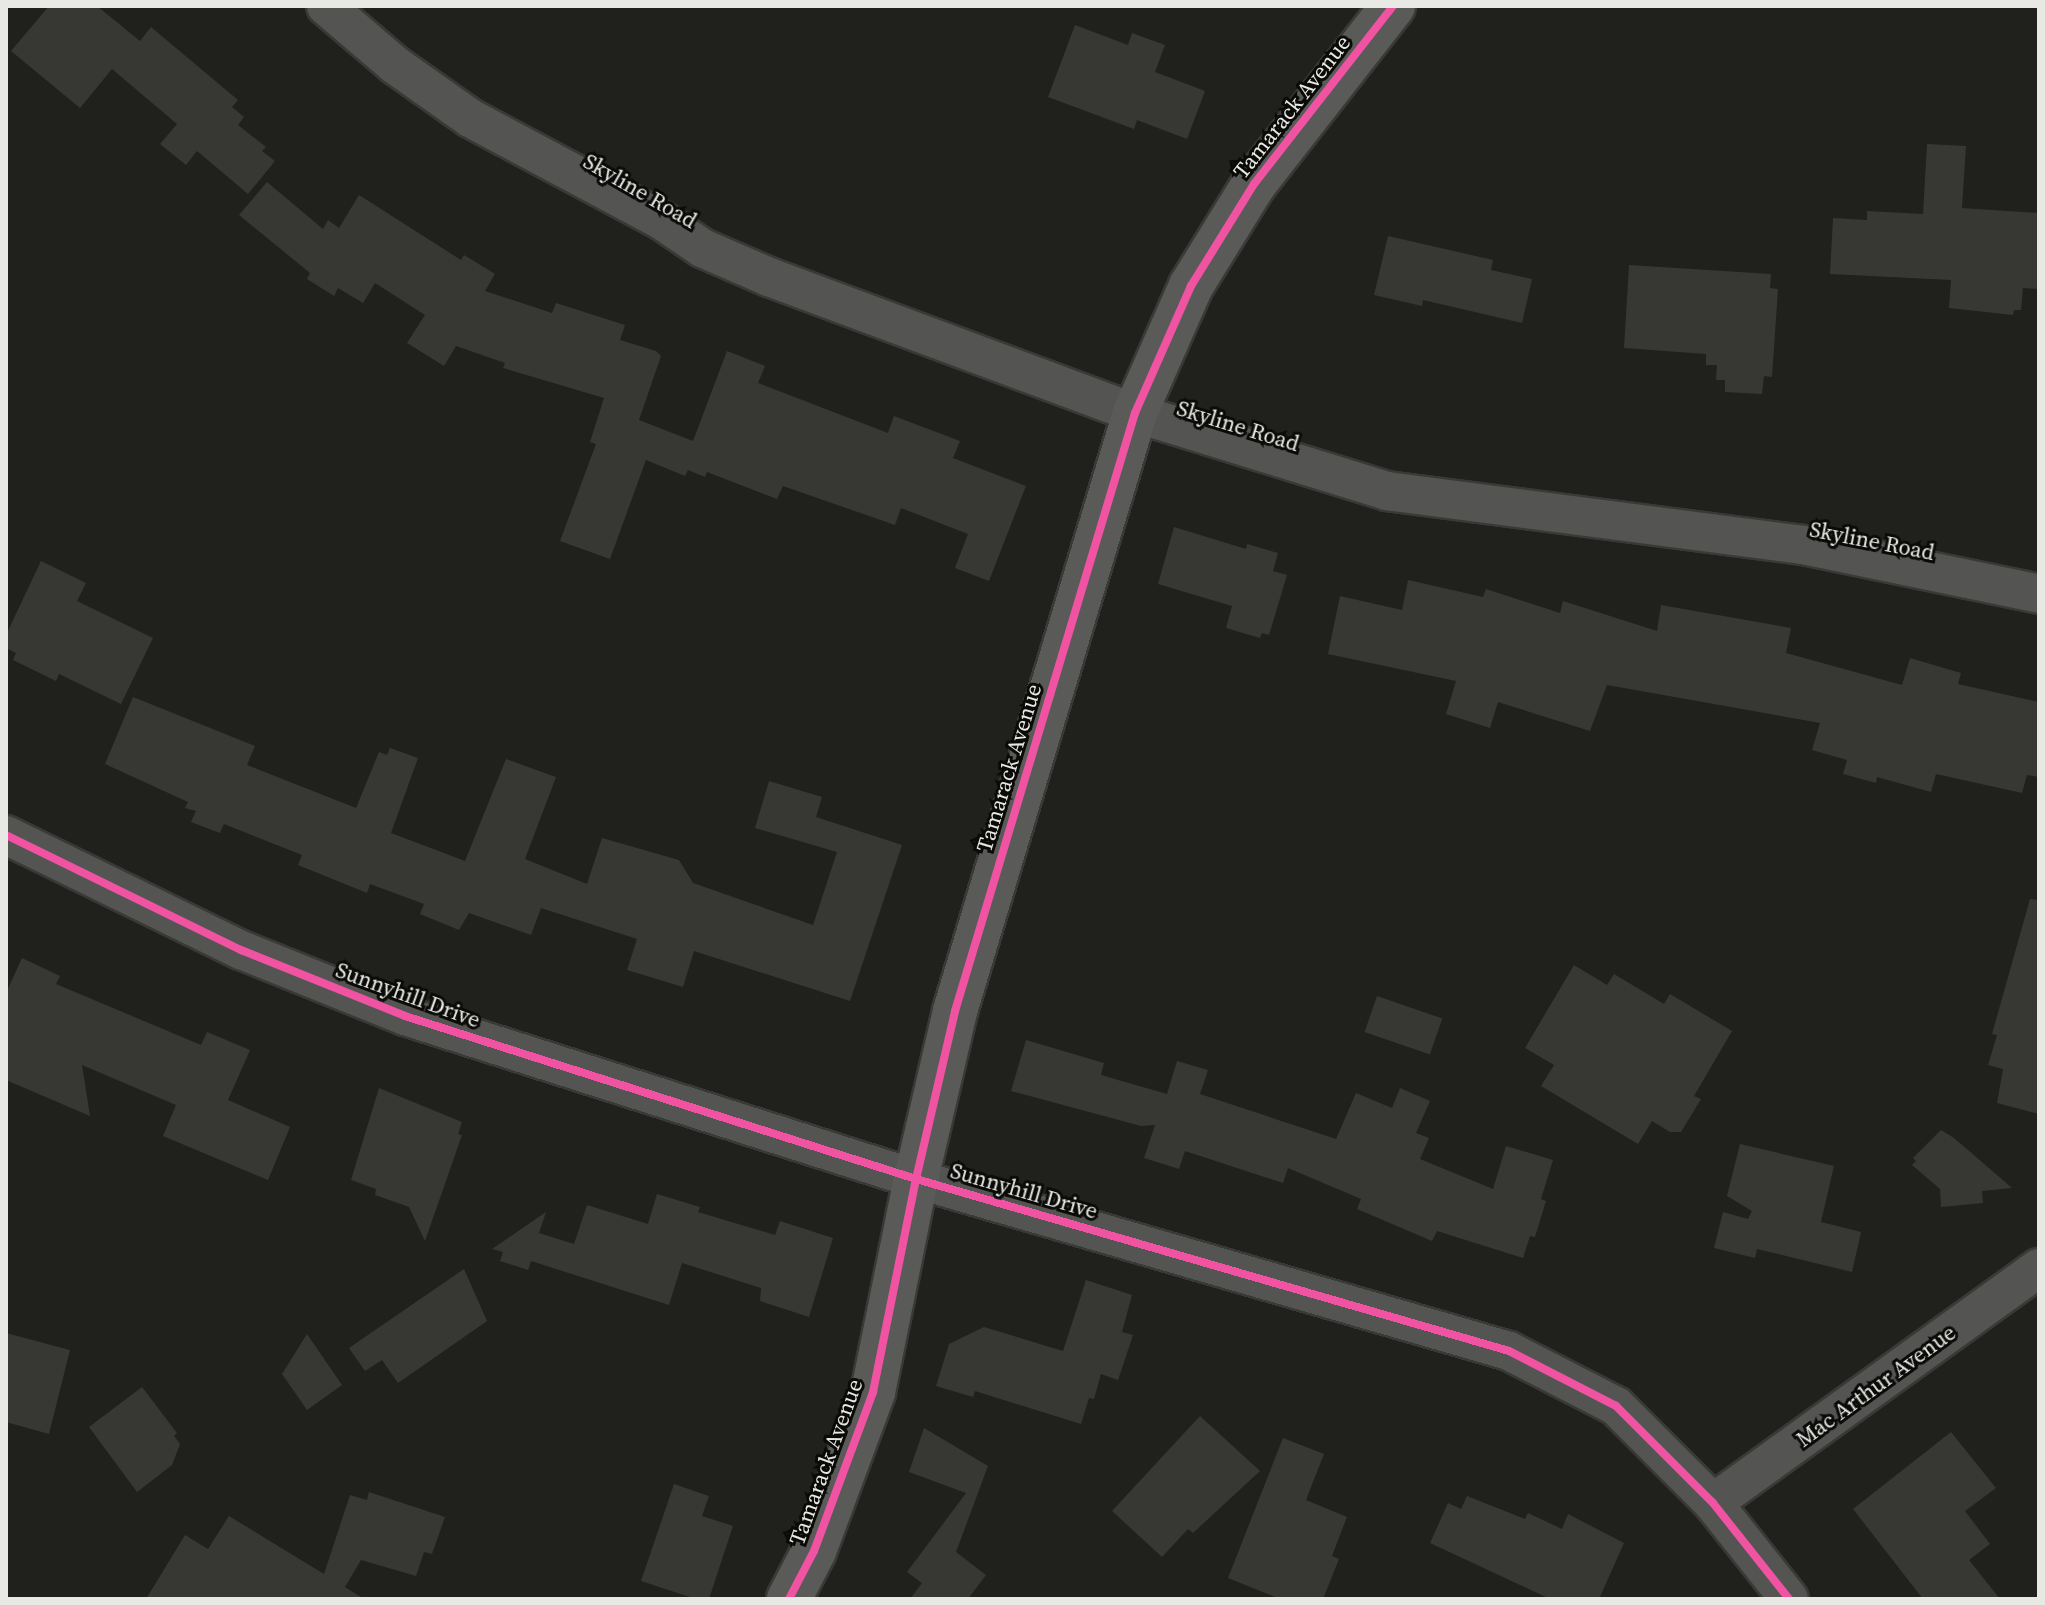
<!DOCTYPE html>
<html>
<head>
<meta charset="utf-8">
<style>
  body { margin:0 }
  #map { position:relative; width:2045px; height:1605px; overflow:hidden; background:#20201c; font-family:"Source Serif 4",serif }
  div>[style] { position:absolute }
  .building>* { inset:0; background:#373734; transform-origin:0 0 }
  .roads { filter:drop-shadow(2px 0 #393a37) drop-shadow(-2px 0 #393a37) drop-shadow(0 2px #393a37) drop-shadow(0 -2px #393a37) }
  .minor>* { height:38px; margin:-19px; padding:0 19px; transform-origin:19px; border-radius:19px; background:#545452 }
  .secondary>* { height:44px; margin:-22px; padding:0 22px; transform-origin:22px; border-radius:22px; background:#5a5a59 }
  .cycleway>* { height:8px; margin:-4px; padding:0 4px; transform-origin:4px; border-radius:4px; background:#f153a3 }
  span { translate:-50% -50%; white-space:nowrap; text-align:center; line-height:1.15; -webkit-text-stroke:6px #0a0b08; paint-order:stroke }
  .street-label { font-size:22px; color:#e8e9e4 }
  .frame { position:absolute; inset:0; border:8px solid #e8e9e4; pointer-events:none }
</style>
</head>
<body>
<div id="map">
  <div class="building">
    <i style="clip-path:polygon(49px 6px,97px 6px,140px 41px,151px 27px,238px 100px,232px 107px,244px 117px,238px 125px,266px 147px,262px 151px,275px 161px,248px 194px,197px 151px,186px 165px,160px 144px,177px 124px,112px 69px,80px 108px,11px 51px)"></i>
    <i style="clip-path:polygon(1075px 25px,1128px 45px,1132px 33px,1165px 45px,1155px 72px,1205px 91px,1187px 139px,1137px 120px,1134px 129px,1048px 97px)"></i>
    <i style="clip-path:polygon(1927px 144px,1966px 146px,1962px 208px,2039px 213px,2039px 289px,2023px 288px,2021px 310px,2014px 310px,2013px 315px,1949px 308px,1951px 280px,1830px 274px,1833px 218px,1867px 220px,1867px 211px,1923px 214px)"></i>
    <i style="clip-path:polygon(267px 182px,323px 229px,328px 220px,339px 228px,359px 195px,461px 260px,464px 255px,495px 274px,485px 291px,552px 313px,556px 303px,625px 325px,620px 340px,656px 351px,661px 356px,639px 420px,693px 441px,727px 351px,765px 366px,758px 383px,888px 433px,894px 416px,960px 441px,953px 458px,1026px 486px,989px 581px,955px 568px,968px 534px,901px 508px,895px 525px,783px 486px,777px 499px,707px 472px,705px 477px,688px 470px,685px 476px,646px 460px,610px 559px,560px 541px,596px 444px,590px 442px,604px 398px,503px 368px,505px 363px,456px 346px,444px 366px,407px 343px,425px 315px,375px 283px,363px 303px,338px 288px,334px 296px,307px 279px,310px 273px,239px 215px)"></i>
    <i style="clip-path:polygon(1388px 236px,1493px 260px,1491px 270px,1532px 279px,1522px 323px,1423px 300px,1422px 306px,1374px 295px)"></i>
    <i style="clip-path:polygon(1629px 265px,1771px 274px,1770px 288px,1778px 289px,1772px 377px,1764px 376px,1762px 394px,1725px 392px,1725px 380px,1716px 380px,1717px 365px,1706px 365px,1706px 354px,1624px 348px)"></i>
    <i style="clip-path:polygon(1174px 527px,1246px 549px,1247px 544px,1278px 553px,1273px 571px,1287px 575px,1269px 635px,1262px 633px,1260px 638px,1226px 628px,1232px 606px,1158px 584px)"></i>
    <i style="clip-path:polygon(41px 561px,86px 583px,77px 601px,153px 638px,121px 704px,59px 674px,56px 681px,13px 660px,16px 653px,6px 648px,6px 635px)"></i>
    <i style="clip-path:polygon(1408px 580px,1483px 597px,1486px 589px,1560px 613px,1563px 601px,1657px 631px,1661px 605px,1791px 628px,1786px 653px,1902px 685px,1910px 658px,1961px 673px,1958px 684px,2039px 702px,2039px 777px,2027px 775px,2022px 793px,1936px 774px,1931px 792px,1877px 777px,1876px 783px,1843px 774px,1847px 760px,1812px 750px,1820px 723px,1607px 685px,1590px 731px,1498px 702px,1490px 728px,1446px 714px,1456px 681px,1328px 654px,1340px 596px,1402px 610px)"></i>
    <i style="clip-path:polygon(133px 697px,255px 746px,247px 765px,356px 808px,379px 752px,387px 755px,390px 748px,418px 758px,391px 833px,465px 861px,506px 759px,556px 777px,525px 859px,587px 884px,602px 838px,679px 860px,693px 883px,813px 925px,837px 852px,755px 828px,769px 781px,822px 797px,816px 817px,902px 845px,850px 1001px,694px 951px,683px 987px,627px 970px,637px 939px,541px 908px,531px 935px,469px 913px,459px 930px,420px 914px,424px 904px,370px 884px,367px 893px,298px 865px,302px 855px,224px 824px,220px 833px,191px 822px,196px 811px,185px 808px,188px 802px,105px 764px)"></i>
    <i style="clip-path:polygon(2030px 899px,2039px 900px,2039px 1114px,1997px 1103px,2003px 1069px,1988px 1065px,1997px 1035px,1992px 1034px)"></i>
    <i style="clip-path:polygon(22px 958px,60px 976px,56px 984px,201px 1045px,207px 1032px,250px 1050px,228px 1100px,290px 1127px,268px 1180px,163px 1136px,176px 1105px,82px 1065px,90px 1116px,6px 1080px,6px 993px)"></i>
    <i style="clip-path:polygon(1574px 965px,1607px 985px,1614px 974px,1664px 1004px,1670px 994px,1732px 1031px,1694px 1096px,1701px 1099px,1681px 1132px,1670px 1132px,1652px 1121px,1638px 1144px,1541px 1086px,1554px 1065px,1525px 1048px)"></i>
    <i style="left:1377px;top:996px;width:69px;height:38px;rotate:19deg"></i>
    <i style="clip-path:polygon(1026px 1040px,1104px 1063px,1101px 1075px,1167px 1094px,1177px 1061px,1208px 1070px,1200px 1094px,1336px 1139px,1356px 1093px,1392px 1108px,1400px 1088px,1430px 1101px,1416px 1133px,1429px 1138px,1420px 1159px,1493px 1189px,1506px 1146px,1553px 1160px,1541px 1199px,1546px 1201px,1535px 1237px,1530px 1236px,1523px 1258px,1437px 1231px,1432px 1241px,1357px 1209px,1361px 1199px,1288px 1168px,1283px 1183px,1185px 1151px,1179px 1169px,1144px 1158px,1155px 1125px,1141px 1126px,1011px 1091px)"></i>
    <i style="clip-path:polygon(379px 1088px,462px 1122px,458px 1134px,462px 1135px,425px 1241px,409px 1207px,375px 1195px,376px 1189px,351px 1180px)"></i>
    <i style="clip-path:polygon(1941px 1130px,1954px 1138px,2012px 1188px,1982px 1191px,1983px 1203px,1941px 1207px,1940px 1189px,1912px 1165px,1916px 1161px,1913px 1158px)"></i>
    <i style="clip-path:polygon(1740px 1144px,1834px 1166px,1821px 1222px,1861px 1232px,1852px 1272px,1757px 1249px,1755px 1258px,1714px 1248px,1723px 1212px,1748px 1219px,1752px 1211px,1727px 1196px)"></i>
    <i style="clip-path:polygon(657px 1194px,700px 1207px,698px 1212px,775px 1235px,780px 1221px,833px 1238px,809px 1317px,760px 1301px,761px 1288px,682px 1263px,669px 1305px,531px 1261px,528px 1270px,500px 1261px,503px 1252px,492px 1249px,546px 1212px,539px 1233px,574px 1244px,587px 1205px,648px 1224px)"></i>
    <i style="clip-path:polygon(464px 1269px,487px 1321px,398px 1383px,382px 1360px,365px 1371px,349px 1348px)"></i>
    <i style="clip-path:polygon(1086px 1280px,1132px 1295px,1122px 1332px,1133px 1335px,1118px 1380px,1101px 1374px,1094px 1399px,1089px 1398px,1081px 1424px,975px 1391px,973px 1397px,936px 1386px,949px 1344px,984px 1327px,1063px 1351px)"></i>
    <i style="clip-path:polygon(6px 1333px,70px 1350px,49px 1434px,6px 1422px)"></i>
    <i style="clip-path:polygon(307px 1334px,342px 1385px,307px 1410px,282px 1374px)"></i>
    <i style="clip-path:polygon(142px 1387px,177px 1433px,174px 1436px,180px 1444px,172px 1465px,137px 1492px,89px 1427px)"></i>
    <i style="clip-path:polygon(1200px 1416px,1260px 1471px,1193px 1533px,1188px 1529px,1162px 1557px,1112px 1511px)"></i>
    <i style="clip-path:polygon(924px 1428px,988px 1466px,956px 1552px,986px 1575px,968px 1599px,910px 1599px,922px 1583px,907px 1572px,966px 1493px,909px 1472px)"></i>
    <i style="clip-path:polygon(1951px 1432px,1996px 1488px,1965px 1511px,1990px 1544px,1969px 1560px,2000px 1599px,1923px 1599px,1853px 1509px)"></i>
    <i style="clip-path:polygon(1283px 1438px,1324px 1454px,1306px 1500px,1347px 1517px,1332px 1556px,1339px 1559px,1323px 1599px,1280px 1599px,1228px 1578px)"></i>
    <i style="clip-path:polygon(674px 1484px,709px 1496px,702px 1516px,733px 1526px,709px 1599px,696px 1599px,641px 1581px)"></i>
    <i style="clip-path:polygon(369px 1492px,445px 1517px,432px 1554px,424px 1552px,416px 1576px,361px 1560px,345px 1587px,364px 1599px,146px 1599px,185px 1535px,208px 1549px,229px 1516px,324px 1574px,350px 1495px,367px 1500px)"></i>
    <i style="clip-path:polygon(1467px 1496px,1525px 1519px,1528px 1513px,1562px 1529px,1568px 1514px,1624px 1543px,1599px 1599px,1550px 1599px,1430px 1543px,1448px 1503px,1461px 1509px)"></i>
  </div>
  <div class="roads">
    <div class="minor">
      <i style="left:326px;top:6px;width:91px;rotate:40.5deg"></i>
      <i style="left:395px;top:65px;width:92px;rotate:35.2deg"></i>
      <i style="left:470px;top:118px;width:217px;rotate:28.1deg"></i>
      <i style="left:661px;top:220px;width:50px;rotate:34.3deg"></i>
      <i style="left:702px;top:248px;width:73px;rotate:23.4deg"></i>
      <i style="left:769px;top:277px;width:390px;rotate:20.4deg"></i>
      <i style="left:1135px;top:413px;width:264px;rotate:17.2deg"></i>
      <i style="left:1387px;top:491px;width:419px;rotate:7.4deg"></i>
      <i style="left:1803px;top:545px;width:241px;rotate:11.7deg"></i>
      <i style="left:6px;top:835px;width:262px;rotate:26.1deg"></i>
      <i style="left:241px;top:950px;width:177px;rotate:21.9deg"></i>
      <i style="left:405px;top:1016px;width:536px;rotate:17.69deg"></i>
      <i style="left:916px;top:1179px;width:617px;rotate:16.17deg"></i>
      <i style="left:1509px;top:1351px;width:120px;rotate:27.2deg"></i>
      <i style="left:1616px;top:1406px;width:137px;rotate:45deg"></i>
      <i style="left:1713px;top:1503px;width:122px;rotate:51.6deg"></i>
      <i style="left:1713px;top:1503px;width:402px;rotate:-35.8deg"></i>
    </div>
    <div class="secondary">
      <i style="left:789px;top:1599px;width:54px;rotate:-62.5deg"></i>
      <i style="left:814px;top:1551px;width:170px;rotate:-69.6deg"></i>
      <i style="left:873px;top:1392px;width:217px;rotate:-78.6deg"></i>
      <i style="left:916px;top:1179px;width:172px;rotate:-76.9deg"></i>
      <i style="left:955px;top:1011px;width:625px;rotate:-73.25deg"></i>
      <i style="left:1135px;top:413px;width:139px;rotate:-66.2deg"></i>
      <i style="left:1191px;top:286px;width:120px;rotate:-58.3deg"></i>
      <i style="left:1254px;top:184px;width:226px;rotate:-52deg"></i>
    </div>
  </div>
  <div class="cycleway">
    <i style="left:6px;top:835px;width:262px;rotate:26.1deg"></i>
    <i style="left:241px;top:950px;width:177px;rotate:21.9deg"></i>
    <i style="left:405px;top:1016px;width:536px;rotate:17.69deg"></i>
    <i style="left:916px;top:1179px;width:617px;rotate:16.17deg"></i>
    <i style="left:1509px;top:1351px;width:120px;rotate:27.2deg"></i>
    <i style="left:1616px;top:1406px;width:137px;rotate:45deg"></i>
    <i style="left:1713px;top:1503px;width:122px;rotate:51.6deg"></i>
    <i style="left:789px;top:1599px;width:54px;rotate:-62.5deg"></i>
    <i style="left:814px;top:1551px;width:170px;rotate:-69.6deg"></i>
    <i style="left:873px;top:1392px;width:217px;rotate:-78.6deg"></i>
    <i style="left:916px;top:1179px;width:172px;rotate:-76.9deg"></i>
    <i style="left:955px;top:1011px;width:625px;rotate:-73.25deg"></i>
    <i style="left:1135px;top:413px;width:139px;rotate:-66.2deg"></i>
    <i style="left:1191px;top:286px;width:120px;rotate:-58.3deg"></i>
    <i style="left:1254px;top:184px;width:226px;rotate:-52deg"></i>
  </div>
  <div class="street-label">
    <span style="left:1292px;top:107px;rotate:-52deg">Tamarack Avenue</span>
    <span style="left:640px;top:191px;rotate:30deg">Skyline Road</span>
    <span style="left:1238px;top:426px;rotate:17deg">Skyline Road</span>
    <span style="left:1872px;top:541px;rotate:11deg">Skyline Road</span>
    <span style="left:1009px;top:768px;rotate:-73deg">Tamarack Avenue</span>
    <span style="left:408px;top:995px;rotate:20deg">Sunnyhill Drive</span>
    <span style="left:1024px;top:1191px;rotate:16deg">Sunnyhill Drive</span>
    <span style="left:1876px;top:1386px;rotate:-36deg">Mac Arthur Avenue</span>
    <span style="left:826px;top:1462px;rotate:-70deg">Tamarack Avenue</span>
  </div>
  <div class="frame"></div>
</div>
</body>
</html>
